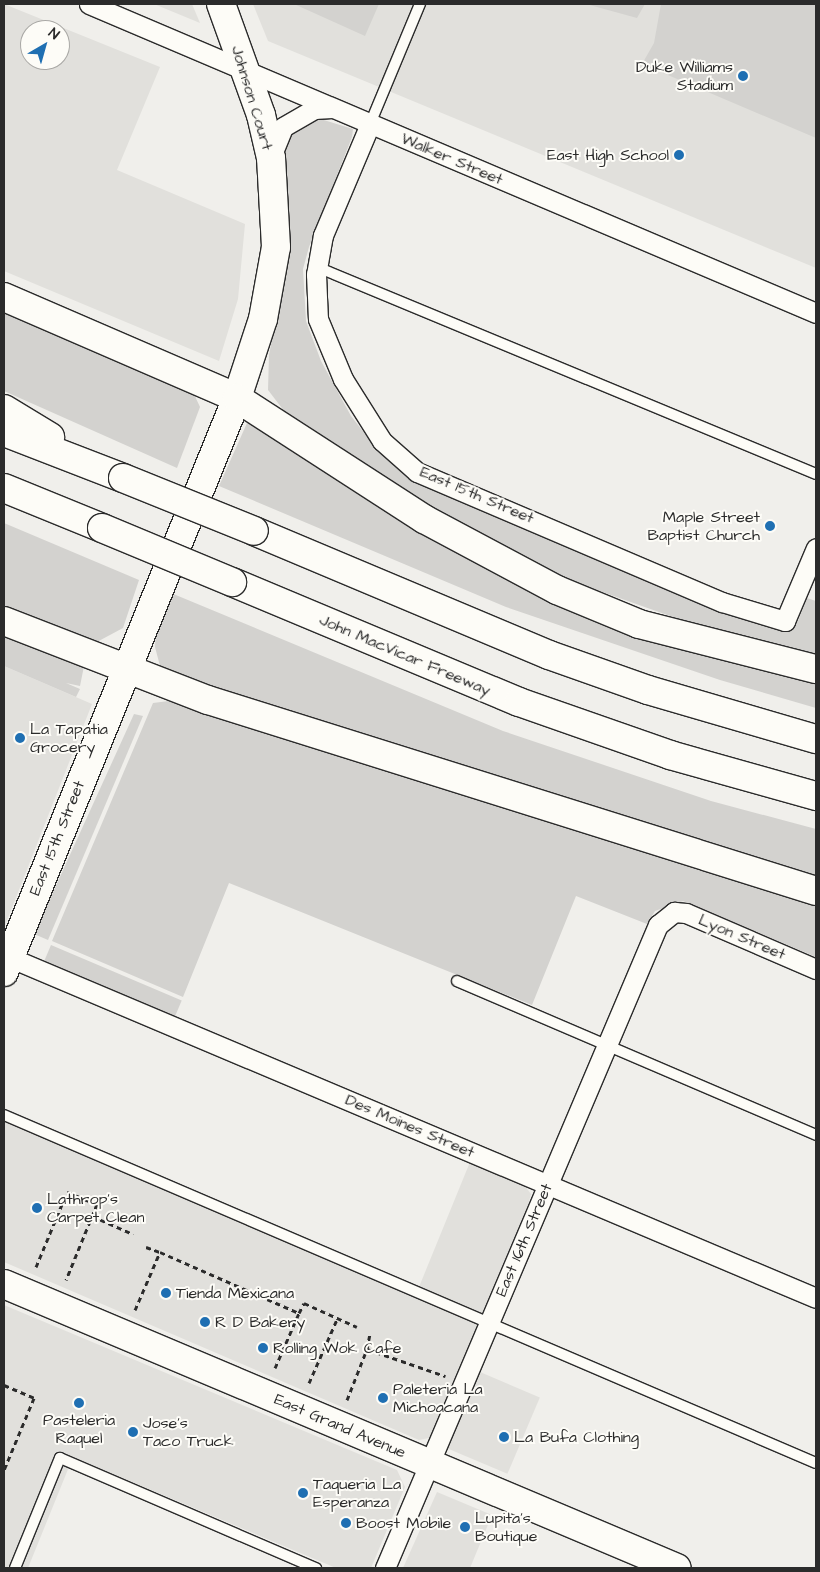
<!DOCTYPE html>
<html>
<head>
<meta charset="utf-8">
<style>
  body { margin:0 }
  #map { position:relative; width:820px; height:1572px; overflow:hidden; background:#f0efeb; font-family:"Architects Daughter",sans-serif }
  div>[style] { position:absolute }
  .built>* { inset:0; background:#e1e0dc; transform-origin:0 0 }
  .green>* { inset:0; background:#d3d2cf; transform-origin:0 0 }
  .path>* { height:3px; margin-top:-1.5px; transform-origin:0; background:repeating-linear-gradient(90deg,#2b2b2b 0 5px,transparent 0 9px) }
  .roads { filter:drop-shadow(1px 0 #2b2b2b) drop-shadow(-1px 0 #2b2b2b) drop-shadow(0 1px #2b2b2b) drop-shadow(0 -1px #2b2b2b) }
  .lane>* { height:10px; margin:-5px; padding:0 5px; transform-origin:5px; border-radius:5px; background:#fdfcf7 }
  .street>* { height:19px; margin:-9.5px; padding:0 9.5px; transform-origin:9.5px; border-radius:9.5px; background:#fdfcf7 }
  .secondary>* { height:28px; margin:-14px; padding:0 14px; transform-origin:14px; border-radius:14px; background:#fdfcf7 }
  .primary>* { height:28px; margin:-14px; padding:0 14px; transform-origin:14px; border-radius:14px; background:#fdfcf7 }
  .highway>* { height:28px; margin:-14px; padding:0 14px; transform-origin:14px; border-radius:14px; background:#fdfcf7 }
  .bridges { filter:drop-shadow(1px 0 #2b2b2b) drop-shadow(-1px 0 #2b2b2b) drop-shadow(0 1px #2b2b2b) drop-shadow(0 -1px #2b2b2b) }
  .highway-bridge>* { height:28px; margin:-14px; padding:0 14px; transform-origin:14px; border-radius:14px; background:#fdfcf7 }
  .dots>* { width:14px; height:14px; translate:-50% -50%; box-sizing:border-box; border:2px solid #fdfcf7; border-radius:50% }
  span { translate:-50% -50%; white-space:nowrap; text-align:center; line-height:1.15; -webkit-text-stroke:4px #fdfcf7; paint-order:stroke }
  .poi-label { font-size:16px; color:#2b2b2b }
  .right { translate:-100% -50%; text-align:right }
  .left { translate:0 -50%; text-align:left }
  .street-label { font-size:16px; color:#2b2b2b }
  .frame { position:absolute; inset:0; border:5px solid #2b2b2b; pointer-events:none }
  .north { position:absolute; left:20px; top:20px; width:50px; height:50px; box-sizing:border-box; background:#fdfcf7; border:1px solid #a9a8a5; border-radius:50%; rotate:38deg; font-size:14px; font-weight:700; line-height:20px; text-align:center; color:#2b2b2b }
  .north::after { content:''; display:block; margin:auto; width:18px; height:22px; background:#1f6fb2; clip-path:polygon(50% 0,100% 100%,50% 72%,0 100%) }
</style>
</head>
<body>
<div id="map">
  <div class="built">
    <i style="clip-path:polygon(evenodd,4px 4px,160px 67px,117px 170px,245px 224px,238px 299px,219px 361px,4px 271px,4px 4px,30px 30px,60px 30px,60px 60px,30px 60px,30px 30px)"></i>
    <i style="clip-path:polygon(154px 4px,192px 4px,200px 23px)"></i>
    <i style="clip-path:polygon(253px 4px,816px 4px,816px 268px,268px 41px)"></i>
    <i style="clip-path:polygon(4px 666px,92px 704px,4px 928px)"></i>
    <i style="clip-path:polygon(4px 1108px,419px 1287px,470px 1162px,525px 1186px,531px 1194px,528px 1205px,429px 1438px,419px 1440px,4px 1262px)"></i>
    <i style="clip-path:polygon(4px 1305px,397px 1470px,405px 1487px,371px 1568px,336px 1568px,73px 1457px,28px 1568px,4px 1568px)"></i>
    <i style="left:480px;top:1372px;width:65px;height:83px;rotate:23deg"></i>
    <i style="clip-path:polygon(437px 1492px,492px 1515px,470px 1568px,403px 1568px)"></i>
  </div>
  <div class="green">
    <i style="clip-path:polygon(294px 4px,379px 4px,365px 36px)"></i>
    <i style="clip-path:polygon(586px 4px,645px 4px,637px 18px)"></i>
    <i style="clip-path:polygon(661px 4px,816px 4px,816px 138px,642px 64px,654px 43px)"></i>
    <i style="clip-path:polygon(314px 117px,353px 129px,352px 137px,309px 247px,303px 269px,306px 321px,321px 361px,351px 416px,380px 453px,411px 478px,773px 629px,789px 629px,798px 621px,807px 598px,816px 601px,816px 654px,690px 623px,560px 577px,444px 515px,288px 416px,268px 390px,269px 355px,280px 298px,280px 156px,289px 131px)"></i>
    <i style="clip-path:polygon(4px 308px,193px 392px,200px 407px,177px 468px,4px 391px)"></i>
    <i style="clip-path:polygon(247px 423px,259px 426px,398px 519px,470px 559px,816px 677px,816px 708px,720px 680px,506px 607px,219px 486px)"></i>
    <i style="clip-path:polygon(4px 523px,139px 580px,123px 628px,95px 643px,4px 608px)"></i>
    <i style="clip-path:polygon(171px 593px,503px 731px,711px 801px,816px 829px,816px 878px,170px 675px,160px 666px,155px 647px,156px 629px)"></i>
    <i style="clip-path:polygon(4px 633px,84px 666px,80px 686px,66px 683px,80px 689px,76px 697px,4px 666px)"></i>
    <i style="clip-path:polygon(169px 701px,816px 902px,816px 957px,683px 901px,655px 911px,647px 924px,576px 896px,532px 1005px,229px 883px,183px 997px,52px 941px,153px 703px)"></i>
    <i style="clip-path:polygon(134px 714px,143px 716px,48px 940px,34px 934px)"></i>
    <i style="left:51px;top:945px;width:142px;height:17px;rotate:23deg"></i>
  </div>
  <div class="path">
    <i style="left:92px;top:1216px;width:45px;rotate:23.7deg"></i>
    <i style="left:146px;top:1247px;width:15px;rotate:20deg"></i>
    <i style="left:36px;top:1267px;width:81px;rotate:-67.5deg"></i>
    <i style="left:67px;top:1192px;width:32px;rotate:22deg"></i>
    <i style="left:97px;top:1204px;width:82px;rotate:112.2deg"></i>
    <i style="left:135px;top:1310px;width:63px;rotate:-66.7deg"></i>
    <i style="left:160px;top:1252px;width:152px;rotate:23.7deg"></i>
    <i style="left:299px;top:1313px;width:11px;rotate:-63deg"></i>
    <i style="left:304px;top:1303px;width:58px;rotate:24.4deg"></i>
    <i style="left:367px;top:1349px;width:16px;rotate:-79deg"></i>
    <i style="left:275px;top:1368px;width:60px;rotate:-66.4deg"></i>
    <i style="left:309px;top:1383px;width:72px;rotate:-66.3deg"></i>
    <i style="left:4px;top:1385px;width:33px;rotate:23deg"></i>
    <i style="left:34px;top:1398px;width:78px;rotate:112.6deg"></i>
    <i style="left:347px;top:1400px;width:55px;rotate:-68.6deg"></i>
    <i style="left:367px;top:1349px;width:83px;rotate:19.1deg"></i>
  </div>
  <div class="roads">
    <div class="lane">
      <i style="left:370px;top:124px;width:130px;rotate:-67.4deg"></i>
      <i style="left:317px;top:267px;width:540px;rotate:22.53deg"></i>
      <i style="left:457px;top:981px;width:391px;rotate:23.2deg"></i>
      <i style="left:4px;top:1115px;width:883px;rotate:23.2deg"></i>
      <i style="left:15px;top:1568px;width:119px;rotate:-67.8deg"></i>
      <i style="left:60px;top:1458px;width:279px;rotate:23.3deg"></i>
    </div>
    <div class="street">
      <i style="left:89px;top:4px;width:790px;rotate:23.03deg"></i>
      <i style="left:370px;top:124px;width:121px;rotate:112.9deg"></i>
      <i style="left:323px;top:235px;width:40px;rotate:100deg"></i>
      <i style="left:316px;top:274px;width:45px;rotate:87.5deg"></i>
      <i style="left:318px;top:319px;width:65px;rotate:67.4deg"></i>
      <i style="left:343px;top:379px;width:73px;rotate:57.8deg"></i>
      <i style="left:382px;top:441px;width:47px;rotate:41.5deg"></i>
      <i style="left:417px;top:472px;width:332px;rotate:23.1deg"></i>
      <i style="left:722px;top:602px;width:66px;rotate:16.8deg"></i>
      <i style="left:785px;top:621px;width:79px;rotate:-67deg"></i>
      <i style="left:271px;top:157px;width:32px;rotate:-68deg"></i>
      <i style="left:283px;top:127px;width:36px;rotate:-30deg"></i>
      <i style="left:314px;top:109px;width:18px;rotate:-3deg"></i>
      <i style="left:4px;top:955px;width:881px;rotate:22.9deg"></i>
      <i style="left:385px;top:1568px;width:699px;rotate:-67deg"></i>
      <i style="left:658px;top:925px;width:21px;rotate:-39deg"></i>
      <i style="left:674px;top:912px;width:12px;rotate:5deg"></i>
      <i style="left:686px;top:913px;width:142px;rotate:23.3deg"></i>
    </div>
    <div class="secondary">
      <i style="left:4px;top:1284px;width:730px;rotate:22.88deg"></i>
    </div>
    <div class="primary">
      <i style="left:4px;top:972px;width:619px;rotate:-67.91deg"></i>
      <i style="left:237px;top:398px;width:83px;rotate:-71.8deg"></i>
      <i style="left:263px;top:319px;width:73px;rotate:-79.8deg"></i>
      <i style="left:276px;top:247px;width:89px;rotate:-93.2deg"></i>
      <i style="left:271px;top:158px;width:44px;rotate:-103.1deg"></i>
      <i style="left:261px;top:115px;width:118px;rotate:-109.8deg"></i>
    </div>
    <div class="highway">
      <i style="left:4px;top:297px;width:254px;rotate:23.4deg"></i>
      <i style="left:237px;top:398px;width:223px;rotate:32.9deg"></i>
      <i style="left:424px;top:519px;width:151px;rotate:28.1deg"></i>
      <i style="left:557px;top:590px;width:89px;rotate:22.5deg"></i>
      <i style="left:639px;top:624px;width:183px;rotate:14.3deg"></i>
      <i style="left:4px;top:409px;width:54px;rotate:31.3deg"></i>
      <i style="left:4px;top:432px;width:128px;rotate:21.1deg"></i>
      <i style="left:4px;top:488px;width:106px;rotate:22.2deg"></i>
      <i style="left:254px;top:531px;width:320px;rotate:22.8deg"></i>
      <i style="left:549px;top:655px;width:105px;rotate:19.5deg"></i>
      <i style="left:648px;top:690px;width:175px;rotate:16.3deg"></i>
      <i style="left:232px;top:582px;width:311px;rotate:22.7deg"></i>
      <i style="left:519px;top:702px;width:160px;rotate:19.3deg"></i>
      <i style="left:670px;top:755px;width:152px;rotate:15.7deg"></i>
      <i style="left:4px;top:621px;width:219px;rotate:21.2deg"></i>
      <i style="left:208px;top:700px;width:637px;rotate:17.44deg"></i>
    </div>
  </div>
  <div class="bridges">
    <div class="highway-bridge">
      <i style="left:123px;top:478px;width:141px;rotate:22deg"></i>
      <i style="left:102px;top:528px;width:141px;rotate:22.6deg"></i>
    </div>
  </div>
  <div class="dots">
    <i style="left:743px;top:76px;background:#1f6fb2"></i>
    <i style="left:679px;top:155px;background:#1f6fb2"></i>
    <i style="left:770px;top:526px;background:#1f6fb2"></i>
    <i style="left:20px;top:738px;background:#1f6fb2"></i>
    <i style="left:37px;top:1208px;background:#1f6fb2"></i>
    <i style="left:166px;top:1293px;background:#1f6fb2"></i>
    <i style="left:205px;top:1322px;background:#1f6fb2"></i>
    <i style="left:263px;top:1348px;background:#1f6fb2"></i>
    <i style="left:383px;top:1398px;background:#1f6fb2"></i>
    <i style="left:79px;top:1403px;background:#1f6fb2"></i>
    <i style="left:133px;top:1432px;background:#1f6fb2"></i>
    <i style="left:504px;top:1437px;background:#1f6fb2"></i>
    <i style="left:303px;top:1493px;background:#1f6fb2"></i>
    <i style="left:346px;top:1523px;background:#1f6fb2"></i>
    <i style="left:465px;top:1527px;background:#1f6fb2"></i>
  </div>
  <div class="poi-label">
    <span class="right" style="left:733px;top:76px">Duke Williams<br>Stadium</span>
    <span class="right" style="left:669px;top:155px">East High School</span>
    <span class="right" style="left:760px;top:526px">Maple Street<br>Baptist Church</span>
    <span class="left" style="left:30px;top:738px">La Tapatia<br>Grocery</span>
    <span class="left" style="left:47px;top:1208px">Lathrop's<br>Carpet Clean</span>
    <span class="left" style="left:176px;top:1293px">Tienda Mexicana</span>
    <span class="left" style="left:215px;top:1322px">R D Bakery</span>
    <span class="left" style="left:273px;top:1348px">Rolling Wok Cafe</span>
    <span class="left" style="left:393px;top:1398px">Paleteria La<br>Michoacana</span>
    <span style="left:79px;top:1429px">Pasteleria<br>Raquel</span>
    <span class="left" style="left:143px;top:1432px">Jose’s<br>Taco Truck</span>
    <span class="left" style="left:514px;top:1437px">La Bufa Clothing</span>
    <span class="left" style="left:313px;top:1493px">Taqueria La<br>Esperanza</span>
    <span class="left" style="left:475px;top:1527px">Lupita's<br>Boutique</span>
    <span class="left" style="left:356px;top:1523px">Boost Mobile</span>
  </div>
  <div class="street-label">
    <span style="left:252px;top:98px;rotate:73deg">Johnson Court</span>
    <span style="left:452px;top:159px;rotate:23deg">Walker Street</span>
    <span style="left:477px;top:495px;rotate:23deg">East 15th Street</span>
    <span style="left:405px;top:655px;rotate:23deg">John MacVicar Freeway</span>
    <span style="left:57px;top:838px;rotate:-68deg">East 15th Street</span>
    <span style="left:742px;top:937px;rotate:23deg">Lyon Street</span>
    <span style="left:410px;top:1126px;rotate:23deg">Des Moines Street</span>
    <span style="left:524px;top:1240px;rotate:-67deg">East 16th Street</span>
    <span style="left:340px;top:1426px;rotate:23deg">East Grand Avenue</span>
  </div>
  <div class="frame"></div>
  <div class="north">N</div>
</div>
</body>
</html>
